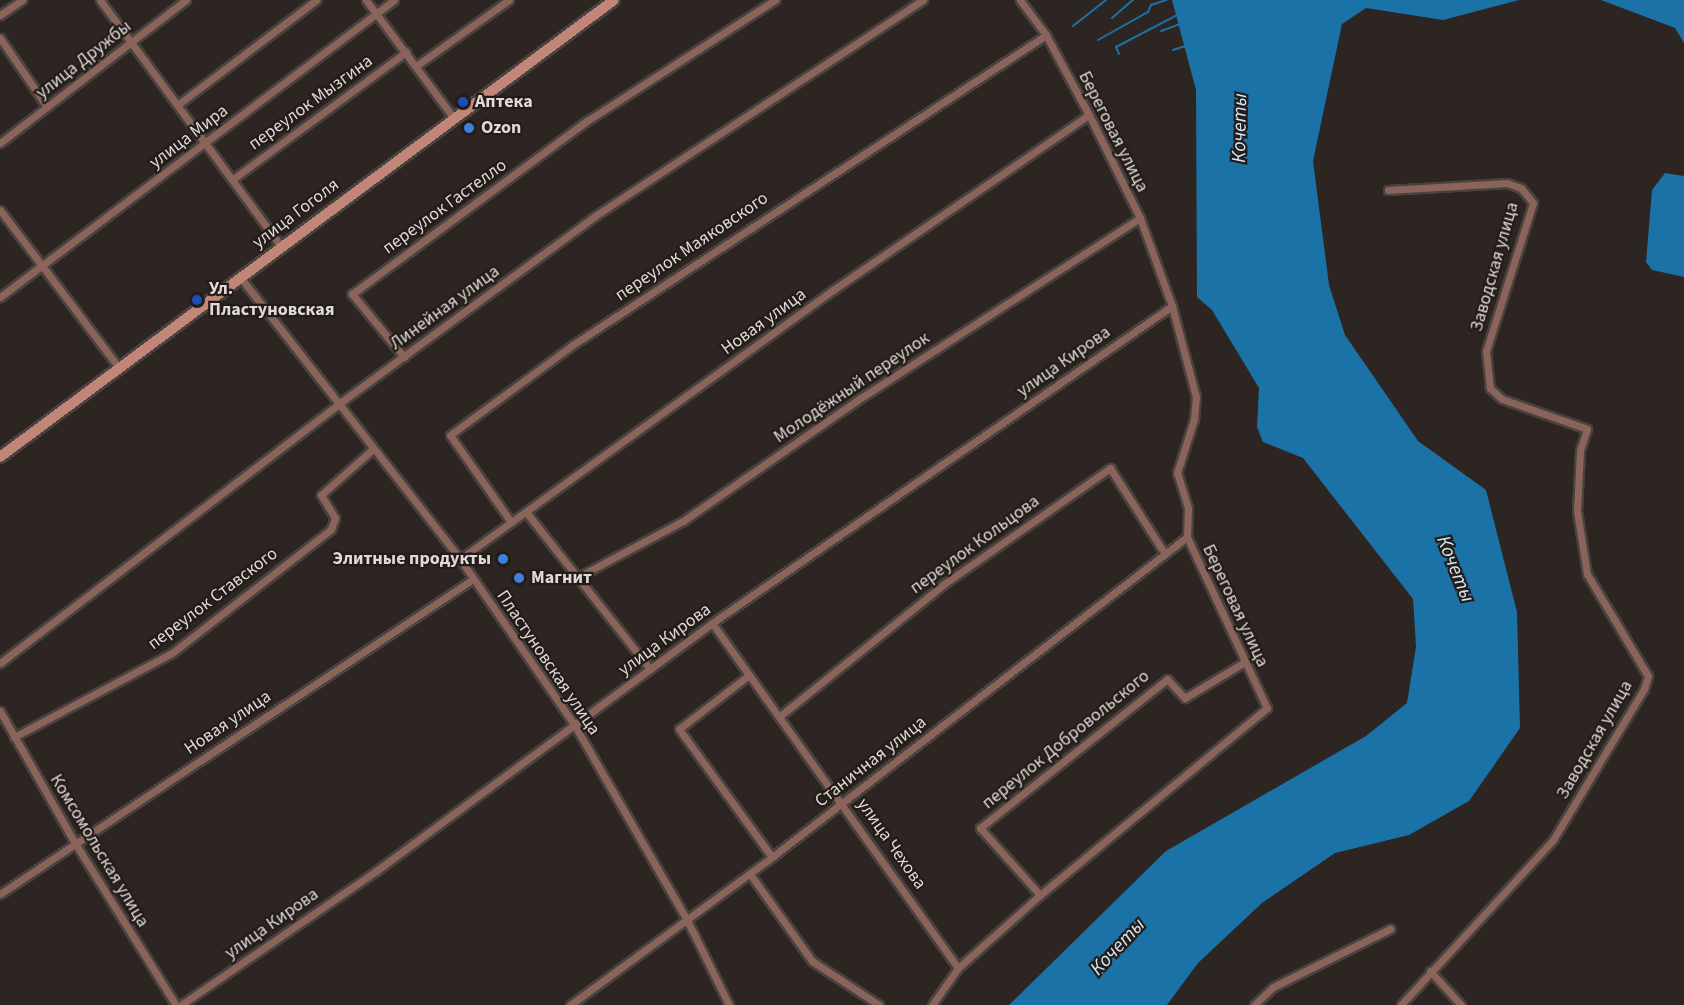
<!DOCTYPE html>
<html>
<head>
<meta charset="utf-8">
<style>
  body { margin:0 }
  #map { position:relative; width:1684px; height:1005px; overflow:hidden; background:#2d2522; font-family:"Source Sans 3",sans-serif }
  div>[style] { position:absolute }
  .water>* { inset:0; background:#1b72a7 }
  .stream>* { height:2px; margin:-1px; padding:0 1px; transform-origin:1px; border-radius:1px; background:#1b72a7 }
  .roads { filter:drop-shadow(2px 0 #49423f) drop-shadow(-2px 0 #49423f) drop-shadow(0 2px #49423f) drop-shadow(0 -2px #49423f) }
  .street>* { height:7px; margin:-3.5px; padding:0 3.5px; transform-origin:3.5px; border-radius:3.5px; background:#8a645b }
  .secondary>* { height:10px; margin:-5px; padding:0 5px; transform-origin:5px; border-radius:5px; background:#c28678 }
  .dots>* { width:16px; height:16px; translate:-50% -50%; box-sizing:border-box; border:3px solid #231c18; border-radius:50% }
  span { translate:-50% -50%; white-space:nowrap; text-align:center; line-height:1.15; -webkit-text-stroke:4.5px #231c18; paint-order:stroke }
  .street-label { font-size:18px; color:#dfdad7 }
  .poi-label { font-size:18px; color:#dfdad7; font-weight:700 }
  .left { translate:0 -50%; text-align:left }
  .right { translate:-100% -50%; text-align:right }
  .water-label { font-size:20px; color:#d4e7f6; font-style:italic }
</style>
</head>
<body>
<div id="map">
  <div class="water">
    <i style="clip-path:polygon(1172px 0,1519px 0,1443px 20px,1366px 8px,1342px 24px,1313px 161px,1329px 285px,1345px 335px,1418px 441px,1486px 490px,1517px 612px,1520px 728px,1469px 801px,1409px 835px,1335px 853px,1262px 903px,1198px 963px,1167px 1005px,1009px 1005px,1166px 851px,1366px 736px,1407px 703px,1416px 647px,1413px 599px,1303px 458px,1263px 442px,1257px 427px,1259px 388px,1212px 310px,1197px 297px,1196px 90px)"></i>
    <i style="clip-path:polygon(1601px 0,1684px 0,1684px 43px,1675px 28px)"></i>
    <i style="clip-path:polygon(1665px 173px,1684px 176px,1684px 277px,1652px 270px,1646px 262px,1652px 190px)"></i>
  </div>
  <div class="stream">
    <i style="left:1112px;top:18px;width:28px;rotate:-41deg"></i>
    <i style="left:1073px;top:26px;width:42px;rotate:-38.2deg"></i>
    <i style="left:1161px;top:31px;width:20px;rotate:-20deg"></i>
    <i style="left:1098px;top:40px;width:57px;rotate:-29.2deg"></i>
    <i style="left:1148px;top:12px;width:8px;rotate:-67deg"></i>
    <i style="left:1151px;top:5px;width:16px;rotate:-18deg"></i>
    <i style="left:1173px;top:50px;width:13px;rotate:-18deg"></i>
    <i style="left:1119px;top:54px;width:8px;rotate:-113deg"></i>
    <i style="left:1116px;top:47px;width:71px;rotate:-27.6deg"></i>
  </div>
  <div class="roads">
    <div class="street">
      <i style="left:100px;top:0;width:305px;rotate:53.7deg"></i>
      <i style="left:366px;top:0;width:146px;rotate:53.4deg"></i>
      <i style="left:0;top:15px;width:27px;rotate:-34deg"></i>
      <i style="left:0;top:38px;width:83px;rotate:55.7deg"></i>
      <i style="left:416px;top:66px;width:114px;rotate:-35.4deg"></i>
      <i style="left:180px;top:103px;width:171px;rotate:-37.1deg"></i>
      <i style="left:0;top:143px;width:235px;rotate:-37.6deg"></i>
      <i style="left:233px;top:179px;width:215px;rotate:-36.3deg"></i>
      <i style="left:1388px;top:190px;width:119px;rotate:-3.4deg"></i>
      <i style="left:1507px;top:183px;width:15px;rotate:20deg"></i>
      <i style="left:1521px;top:188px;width:19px;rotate:51deg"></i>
      <i style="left:1533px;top:203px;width:155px;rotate:107.6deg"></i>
      <i style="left:1486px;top:351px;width:37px;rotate:84deg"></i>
      <i style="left:1490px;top:388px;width:16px;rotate:43deg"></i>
      <i style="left:1502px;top:399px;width:90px;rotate:19.4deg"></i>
      <i style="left:1587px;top:429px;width:23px;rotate:108deg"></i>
      <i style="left:1580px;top:451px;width:60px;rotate:92.9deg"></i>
      <i style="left:1577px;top:511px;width:64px;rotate:81deg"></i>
      <i style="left:1587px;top:574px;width:119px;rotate:59.1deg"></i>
      <i style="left:1648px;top:676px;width:14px;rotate:107deg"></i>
      <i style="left:1644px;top:689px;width:176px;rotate:121.1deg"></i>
      <i style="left:1553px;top:840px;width:224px;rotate:132.7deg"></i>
      <i style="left:0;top:210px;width:198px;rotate:53deg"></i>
      <i style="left:240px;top:277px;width:358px;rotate:52deg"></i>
      <i style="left:460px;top:559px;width:203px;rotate:55.4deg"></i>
      <i style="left:575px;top:726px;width:224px;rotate:60deg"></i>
      <i style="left:687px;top:920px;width:95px;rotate:63.7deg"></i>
      <i style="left:0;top:297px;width:493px;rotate:-37deg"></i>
      <i style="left:404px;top:357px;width:82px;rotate:-129.5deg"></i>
      <i style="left:352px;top:294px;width:292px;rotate:-36.4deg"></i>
      <i style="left:587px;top:121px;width:224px;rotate:-32.8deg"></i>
      <i style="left:526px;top:512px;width:200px;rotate:51.7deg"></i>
      <i style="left:511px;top:522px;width:106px;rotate:-125deg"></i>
      <i style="left:450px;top:435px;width:150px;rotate:-36.3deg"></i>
      <i style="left:571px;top:346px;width:568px;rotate:-33.21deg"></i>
      <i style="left:460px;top:559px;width:460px;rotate:-35.8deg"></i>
      <i style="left:833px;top:290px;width:310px;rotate:-34.4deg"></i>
      <i style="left:578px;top:577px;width:119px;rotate:-28.1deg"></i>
      <i style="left:683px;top:521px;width:211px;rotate:-34.7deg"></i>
      <i style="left:856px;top:401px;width:338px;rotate:-32.8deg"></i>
      <i style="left:712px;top:623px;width:424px;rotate:54.5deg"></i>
      <i style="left:0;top:663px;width:424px;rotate:-37.4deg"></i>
      <i style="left:337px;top:405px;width:320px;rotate:-36.2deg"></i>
      <i style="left:595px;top:216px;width:393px;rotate:-33.4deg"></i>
      <i style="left:749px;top:675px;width:88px;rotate:142.4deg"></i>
      <i style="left:679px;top:729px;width:158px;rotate:54deg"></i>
      <i style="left:0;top:711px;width:152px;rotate:60.4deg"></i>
      <i style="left:75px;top:843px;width:191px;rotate:58.1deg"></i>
      <i style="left:780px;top:716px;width:211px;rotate:-38.8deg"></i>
      <i style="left:944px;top:584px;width:203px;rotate:-34.9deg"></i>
      <i style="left:1110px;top:468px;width:102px;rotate:57.4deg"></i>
      <i style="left:14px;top:737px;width:179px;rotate:-28deg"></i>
      <i style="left:172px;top:653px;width:202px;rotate:-37.9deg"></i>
      <i style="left:331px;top:529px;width:12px;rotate:-70deg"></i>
      <i style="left:335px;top:518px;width:27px;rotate:-121deg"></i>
      <i style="left:321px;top:495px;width:69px;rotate:-41.5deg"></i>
      <i style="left:750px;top:874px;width:107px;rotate:54.5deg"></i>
      <i style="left:812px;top:961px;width:80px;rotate:33.3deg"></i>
      <i style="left:0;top:894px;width:568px;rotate:-33.66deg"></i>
      <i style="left:1040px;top:895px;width:90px;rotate:-131.8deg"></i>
      <i style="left:980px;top:828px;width:239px;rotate:-38.5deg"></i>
      <i style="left:1167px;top:679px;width:26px;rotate:47deg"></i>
      <i style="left:1185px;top:698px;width:68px;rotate:-31.1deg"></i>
      <i style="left:1430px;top:971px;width:46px;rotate:47.6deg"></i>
      <i style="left:181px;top:1005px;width:237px;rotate:-34.5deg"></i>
      <i style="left:376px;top:871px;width:418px;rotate:-36.4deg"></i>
      <i style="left:712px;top:623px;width:559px;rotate:-34.57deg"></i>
      <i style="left:570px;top:1005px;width:250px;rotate:-36.2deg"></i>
      <i style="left:772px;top:857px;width:524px;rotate:-37.64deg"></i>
      <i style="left:932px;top:1005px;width:45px;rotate:-54.9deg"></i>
      <i style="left:958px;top:968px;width:110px;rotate:-41.7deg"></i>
      <i style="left:1040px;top:895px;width:294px;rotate:-39.5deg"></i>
      <i style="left:1267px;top:708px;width:189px;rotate:-115.1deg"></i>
      <i style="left:1187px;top:537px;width:29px;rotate:-88deg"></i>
      <i style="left:1188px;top:508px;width:37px;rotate:-107deg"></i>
      <i style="left:1177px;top:473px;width:57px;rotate:-72.5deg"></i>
      <i style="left:1194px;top:419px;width:22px;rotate:-85deg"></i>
      <i style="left:1196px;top:397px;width:94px;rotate:-104.8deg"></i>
      <i style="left:1172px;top:306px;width:94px;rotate:-110deg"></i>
      <i style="left:1140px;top:218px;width:115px;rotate:-116.3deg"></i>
      <i style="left:1089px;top:115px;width:91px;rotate:-118.3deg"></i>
      <i style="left:1046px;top:35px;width:44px;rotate:-126.6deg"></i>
      <i style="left:1254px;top:1005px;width:26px;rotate:-43deg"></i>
      <i style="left:1273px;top:987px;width:131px;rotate:-26.4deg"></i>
    </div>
    <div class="secondary">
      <i style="left:0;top:457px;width:765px;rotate:-36.66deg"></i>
    </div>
  </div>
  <div class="dots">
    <i style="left:463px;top:102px;background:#1a4fb4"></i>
    <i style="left:469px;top:128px;background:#3f7fe0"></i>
    <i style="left:197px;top:300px;background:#1a4fb4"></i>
    <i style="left:503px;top:559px;background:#3f7fe0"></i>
    <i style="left:519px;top:578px;background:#3f7fe0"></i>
  </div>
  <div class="street-label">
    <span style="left:84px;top:60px;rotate:-38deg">улица Дружбы</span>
    <span style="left:311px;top:103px;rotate:-36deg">переулок Мызгина</span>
    <span style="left:1113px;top:132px;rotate:63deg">Береговая улица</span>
    <span style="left:189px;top:137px;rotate:-37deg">улица Мира</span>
    <span style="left:445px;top:207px;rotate:-36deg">переулок Гастелло</span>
    <span style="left:296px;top:214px;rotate:-37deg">улица Гоголя</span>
    <span style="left:692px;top:247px;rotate:-34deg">переулок Маяковского</span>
    <span style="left:1495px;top:267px;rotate:-74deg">Заводская улица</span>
    <span style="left:445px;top:308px;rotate:-36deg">Линейная улица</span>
    <span style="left:764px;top:322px;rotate:-36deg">Новая улица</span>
    <span style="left:1064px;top:362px;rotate:-35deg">улица Кирова</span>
    <span style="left:852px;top:388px;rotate:-34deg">Молодёжный переулок</span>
    <span style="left:975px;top:545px;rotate:-36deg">переулок Кольцова</span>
    <span style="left:213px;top:599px;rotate:-37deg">переулок Ставского</span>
    <span style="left:1235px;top:606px;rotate:65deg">Береговая улица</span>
    <span style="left:665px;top:640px;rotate:-36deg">улица Кирова</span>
    <span style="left:548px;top:663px;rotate:56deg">Пластуновская улица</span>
    <span style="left:228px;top:723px;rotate:-34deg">Новая улица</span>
    <span style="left:1066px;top:740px;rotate:-39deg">переулок Добровольского</span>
    <span style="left:1595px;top:740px;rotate:-60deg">Заводская улица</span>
    <span style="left:871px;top:762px;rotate:-38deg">Станичная улица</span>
    <span style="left:891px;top:844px;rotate:55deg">улица Чехова</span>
    <span style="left:99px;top:851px;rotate:59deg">Комсомольская улица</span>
    <span style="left:272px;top:924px;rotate:-35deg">улица Кирова</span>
  </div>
  <div class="poi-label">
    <span class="left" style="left:475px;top:102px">Аптека</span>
    <span class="left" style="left:481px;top:128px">Ozon</span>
    <span class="left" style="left:209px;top:300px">Ул.<br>Пластуновская</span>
    <span class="right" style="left:491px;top:559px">Элитные продукты</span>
    <span class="left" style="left:531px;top:578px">Магнит</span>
  </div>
  <div class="water-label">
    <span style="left:1240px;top:128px;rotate:-89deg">Кочеты</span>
    <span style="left:1455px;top:569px;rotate:68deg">Кочеты</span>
    <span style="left:1118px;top:947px;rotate:-47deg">Кочеты</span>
  </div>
</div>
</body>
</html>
